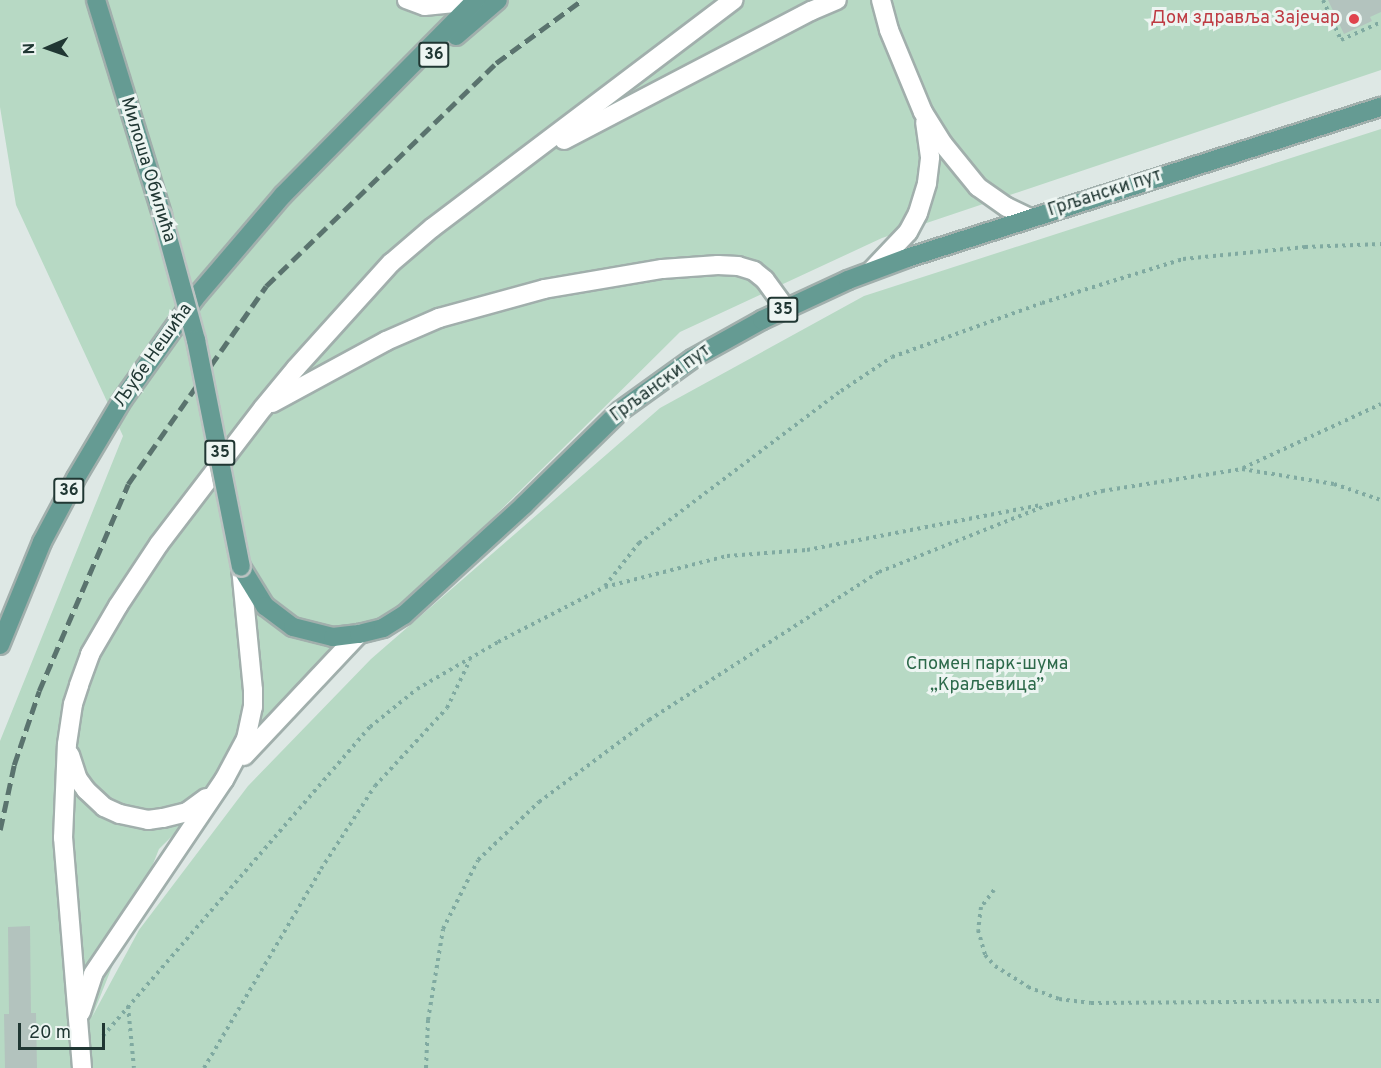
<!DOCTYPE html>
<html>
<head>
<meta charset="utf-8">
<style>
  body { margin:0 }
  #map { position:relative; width:1381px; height:1068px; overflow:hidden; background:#dee8e5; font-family:Overpass,sans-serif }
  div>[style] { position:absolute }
  .green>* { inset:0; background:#b7d9c4 }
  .building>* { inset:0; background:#b3c3be }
  .path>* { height:4px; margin-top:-2px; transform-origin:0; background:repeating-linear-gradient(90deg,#80aaa1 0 3px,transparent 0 7.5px) }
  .roads { filter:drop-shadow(2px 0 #a1afac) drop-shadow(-2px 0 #a1afac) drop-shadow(0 2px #a1afac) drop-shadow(0 -2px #a1afac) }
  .service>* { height:15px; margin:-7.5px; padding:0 7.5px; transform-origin:7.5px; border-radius:7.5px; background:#fff }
  .minor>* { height:18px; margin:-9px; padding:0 9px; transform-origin:9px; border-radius:9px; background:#fff }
  .primary>* { height:18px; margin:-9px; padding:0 9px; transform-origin:9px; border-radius:9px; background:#659b93 }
  .rail>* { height:4.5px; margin-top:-2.25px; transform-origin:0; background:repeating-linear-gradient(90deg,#5a736e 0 12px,transparent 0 18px) }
  .bridges { filter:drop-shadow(2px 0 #bcc3c2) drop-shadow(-2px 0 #bcc3c2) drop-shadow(0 2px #bcc3c2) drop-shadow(0 -2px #bcc3c2) }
  .primary-bridge>* { height:18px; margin:-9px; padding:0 9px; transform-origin:9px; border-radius:9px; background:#659b93 }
  .dots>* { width:16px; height:16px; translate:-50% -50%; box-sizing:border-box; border:3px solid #edf5f2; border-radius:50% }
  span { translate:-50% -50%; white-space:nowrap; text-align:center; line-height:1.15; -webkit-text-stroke:6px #edf5f2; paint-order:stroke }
  .shield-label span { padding:2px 4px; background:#edf5f2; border:2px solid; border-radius:4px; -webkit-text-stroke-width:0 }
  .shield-label { font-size:16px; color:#203733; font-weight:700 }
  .health-label { font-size:18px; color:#be3a42 }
  .right { translate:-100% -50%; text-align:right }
  .street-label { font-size:18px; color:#203733 }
  .park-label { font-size:18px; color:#2d6a4b }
  .north { position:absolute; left:18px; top:18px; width:60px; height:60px; -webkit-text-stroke:4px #edf5f2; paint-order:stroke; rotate:268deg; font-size:16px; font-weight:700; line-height:24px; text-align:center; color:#203733 }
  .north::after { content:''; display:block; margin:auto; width:21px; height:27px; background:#203733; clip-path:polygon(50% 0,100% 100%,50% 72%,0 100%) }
  .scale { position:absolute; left:18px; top:1023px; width:87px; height:27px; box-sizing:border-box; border:3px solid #203733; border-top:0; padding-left:8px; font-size:18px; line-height:21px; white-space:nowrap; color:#203733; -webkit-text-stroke:4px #edf5f2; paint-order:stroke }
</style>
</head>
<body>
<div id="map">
  <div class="green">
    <i style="clip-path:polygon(0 0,1381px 0,1381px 70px,882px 238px,680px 332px,159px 849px,92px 1017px,139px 930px,248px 786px,371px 659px,660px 408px,864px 296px,1381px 129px,1381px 1068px,0 1068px,0 741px,123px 436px,16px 205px,0 107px)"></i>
  </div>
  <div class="building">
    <i style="clip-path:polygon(1328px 0,1381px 0,1381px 12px,1370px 17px,1372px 21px,1344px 34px)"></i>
    <i style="clip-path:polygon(30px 926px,31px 1013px,36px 1013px,37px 1068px,5px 1068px,4px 1014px,9px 1014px,8px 927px)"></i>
  </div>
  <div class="path">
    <i style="left:1323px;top:0;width:44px;rotate:65.8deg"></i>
    <i style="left:1341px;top:40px;width:44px;rotate:-24.2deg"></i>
    <i style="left:1243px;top:468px;width:152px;rotate:-24.9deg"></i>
    <i style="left:605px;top:586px;width:55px;rotate:-51.7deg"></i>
    <i style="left:639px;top:543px;width:253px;rotate:-37deg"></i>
    <i style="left:841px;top:391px;width:61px;rotate:-33.7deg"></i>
    <i style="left:892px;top:357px;width:159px;rotate:-19.8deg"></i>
    <i style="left:1042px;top:303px;width:148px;rotate:-17.3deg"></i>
    <i style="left:1183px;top:259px;width:123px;rotate:-5.6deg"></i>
    <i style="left:1305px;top:247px;width:76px;rotate:-2.3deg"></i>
    <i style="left:994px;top:890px;width:21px;rotate:127deg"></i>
    <i style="left:981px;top:907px;width:23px;rotate:97deg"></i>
    <i style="left:978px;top:930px;width:26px;rotate:74deg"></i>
    <i style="left:985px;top:955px;width:15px;rotate:48deg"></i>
    <i style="left:995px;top:966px;width:39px;rotate:32deg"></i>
    <i style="left:1028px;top:987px;width:33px;rotate:21deg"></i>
    <i style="left:1059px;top:999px;width:32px;rotate:7deg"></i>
    <i style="left:1091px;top:1003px;width:290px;rotate:-0.4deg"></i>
    <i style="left:128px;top:1006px;width:62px;rotate:84.5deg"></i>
    <i style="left:103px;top:1036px;width:408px;rotate:-49.2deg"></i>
    <i style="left:370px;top:727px;width:60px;rotate:-39deg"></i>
    <i style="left:417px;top:689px;width:94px;rotate:-30.1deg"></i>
    <i style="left:498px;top:642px;width:120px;rotate:-27.2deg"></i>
    <i style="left:605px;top:587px;width:126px;rotate:-14.3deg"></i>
    <i style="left:727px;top:556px;width:80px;rotate:-4.3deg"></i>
    <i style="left:807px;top:550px;width:237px;rotate:-10.9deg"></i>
    <i style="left:204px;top:1068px;width:231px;rotate:-59.5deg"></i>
    <i style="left:321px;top:869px;width:99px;rotate:-57deg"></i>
    <i style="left:375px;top:786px;width:106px;rotate:-47.3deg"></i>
    <i style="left:447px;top:708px;width:53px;rotate:-64.4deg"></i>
    <i style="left:426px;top:1068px;width:48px;rotate:-87.6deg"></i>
    <i style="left:428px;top:1020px;width:92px;rotate:-80.6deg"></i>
    <i style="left:443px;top:929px;width:77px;rotate:-63.1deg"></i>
    <i style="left:478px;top:860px;width:84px;rotate:-43.6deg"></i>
    <i style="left:539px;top:802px;width:137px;rotate:-36.7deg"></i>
    <i style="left:649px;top:720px;width:274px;rotate:-32.8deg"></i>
    <i style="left:879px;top:572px;width:184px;rotate:-21.7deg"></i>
    <i style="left:1050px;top:504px;width:54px;rotate:-14deg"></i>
    <i style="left:1102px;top:491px;width:142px;rotate:-8.9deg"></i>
    <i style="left:1242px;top:469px;width:93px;rotate:9.3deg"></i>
    <i style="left:1334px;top:484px;width:50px;rotate:18.8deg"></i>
  </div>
  <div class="roads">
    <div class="service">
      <i style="left:405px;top:0;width:20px;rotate:20deg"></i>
      <i style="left:424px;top:7px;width:50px;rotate:-5.7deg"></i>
    </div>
    <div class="minor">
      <i style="left:881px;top:0;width:31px;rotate:75deg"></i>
      <i style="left:889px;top:30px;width:89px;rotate:67.5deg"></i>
      <i style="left:923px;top:112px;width:38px;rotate:58deg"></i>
      <i style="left:943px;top:144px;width:55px;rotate:50.9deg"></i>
      <i style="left:978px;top:187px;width:35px;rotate:35deg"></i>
      <i style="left:1007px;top:207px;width:25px;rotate:26deg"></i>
      <i style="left:564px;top:140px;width:279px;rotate:-27.6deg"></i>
      <i style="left:811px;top:11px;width:28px;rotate:-23deg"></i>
      <i style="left:872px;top:270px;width:52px;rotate:-46.5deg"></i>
      <i style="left:908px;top:232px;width:21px;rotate:-62deg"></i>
      <i style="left:918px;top:213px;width:31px;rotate:-73deg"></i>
      <i style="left:927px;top:183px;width:26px;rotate:-83deg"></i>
      <i style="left:930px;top:157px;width:35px;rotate:-98deg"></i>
      <i style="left:272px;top:403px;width:130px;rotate:-28.5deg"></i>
      <i style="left:386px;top:341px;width:58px;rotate:-23.5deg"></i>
      <i style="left:439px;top:318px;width:109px;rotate:-15.4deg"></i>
      <i style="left:544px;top:289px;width:120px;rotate:-9.6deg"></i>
      <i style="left:662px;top:269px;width:56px;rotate:-4.1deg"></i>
      <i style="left:718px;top:265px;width:20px;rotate:3deg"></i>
      <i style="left:738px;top:266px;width:17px;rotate:17deg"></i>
      <i style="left:754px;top:271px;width:14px;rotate:39deg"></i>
      <i style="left:765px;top:280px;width:36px;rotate:54deg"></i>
      <i style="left:70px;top:755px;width:25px;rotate:72deg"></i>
      <i style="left:78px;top:779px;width:14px;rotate:54deg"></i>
      <i style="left:86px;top:790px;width:25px;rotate:43deg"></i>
      <i style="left:104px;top:807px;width:17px;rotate:24deg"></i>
      <i style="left:120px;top:814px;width:29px;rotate:12deg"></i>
      <i style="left:148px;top:820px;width:15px;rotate:-8deg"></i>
      <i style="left:163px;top:818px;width:25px;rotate:-14deg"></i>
      <i style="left:187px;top:812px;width:24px;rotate:-36deg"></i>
      <i style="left:244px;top:756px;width:168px;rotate:-46.7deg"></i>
      <i style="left:81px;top:1012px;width:40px;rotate:-72deg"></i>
      <i style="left:93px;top:974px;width:234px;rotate:-56deg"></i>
      <i style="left:224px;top:780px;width:47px;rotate:-61.8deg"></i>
      <i style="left:246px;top:739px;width:33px;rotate:-78deg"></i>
      <i style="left:253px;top:707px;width:17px;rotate:-90deg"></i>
      <i style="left:253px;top:690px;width:124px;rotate:-95.6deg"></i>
      <i style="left:82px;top:1068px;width:231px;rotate:-94.7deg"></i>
      <i style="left:63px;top:838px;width:94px;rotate:-87.6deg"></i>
      <i style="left:67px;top:744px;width:40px;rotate:-81.5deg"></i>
      <i style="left:73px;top:704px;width:20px;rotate:-72deg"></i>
      <i style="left:79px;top:685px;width:33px;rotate:-70deg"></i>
      <i style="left:90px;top:654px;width:56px;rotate:-59.7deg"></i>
      <i style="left:118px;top:606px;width:74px;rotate:-56.5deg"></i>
      <i style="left:159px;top:544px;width:171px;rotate:-52.6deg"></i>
      <i style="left:263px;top:408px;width:52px;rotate:-50.5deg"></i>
      <i style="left:296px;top:368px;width:142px;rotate:-47.9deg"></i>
      <i style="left:391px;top:263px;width:54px;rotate:-40.5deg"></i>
      <i style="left:432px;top:228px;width:378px;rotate:-37.1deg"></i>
    </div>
    <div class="primary">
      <i style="left:96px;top:0;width:225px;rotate:72.9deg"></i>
      <i style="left:456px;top:36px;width:55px;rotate:-40.6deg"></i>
      <i style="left:241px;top:567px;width:46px;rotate:58.4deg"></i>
      <i style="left:265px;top:606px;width:35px;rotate:37deg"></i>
      <i style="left:293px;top:627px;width:41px;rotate:14deg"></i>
      <i style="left:333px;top:637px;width:26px;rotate:-7deg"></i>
      <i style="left:359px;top:634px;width:25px;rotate:-14deg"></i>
      <i style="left:383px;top:628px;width:25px;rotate:-32deg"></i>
      <i style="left:404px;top:615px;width:163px;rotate:-42.5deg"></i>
      <i style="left:524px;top:505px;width:134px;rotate:-44.4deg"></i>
      <i style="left:620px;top:411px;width:89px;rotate:-35.8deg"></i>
      <i style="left:692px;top:359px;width:80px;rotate:-29.1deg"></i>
      <i style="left:762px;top:320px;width:95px;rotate:-24.9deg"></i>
      <i style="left:848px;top:280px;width:63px;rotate:-20.4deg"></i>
      <i style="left:907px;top:258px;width:497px;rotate:-17.7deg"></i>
      <i style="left:0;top:645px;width:111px;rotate:-67.8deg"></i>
      <i style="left:42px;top:542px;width:72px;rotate:-62deg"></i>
      <i style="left:76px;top:478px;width:92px;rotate:-59.3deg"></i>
      <i style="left:123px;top:399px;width:124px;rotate:-54.5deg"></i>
      <i style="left:195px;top:298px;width:135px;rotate:-49.5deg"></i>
      <i style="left:283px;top:195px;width:274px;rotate:-45.3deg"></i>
    </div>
  </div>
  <div class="rail">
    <i style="left:0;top:830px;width:66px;rotate:-77.8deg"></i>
    <i style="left:14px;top:765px;width:78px;rotate:-71.3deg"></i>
    <i style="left:39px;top:691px;width:225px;rotate:-66.7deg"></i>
    <i style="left:128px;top:484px;width:241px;rotate:-55.1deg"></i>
    <i style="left:266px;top:286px;width:320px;rotate:-44.1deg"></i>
    <i style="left:496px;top:63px;width:107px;rotate:-36.2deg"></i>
  </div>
  <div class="bridges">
    <div class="primary-bridge">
      <i style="left:162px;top:215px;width:130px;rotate:74.8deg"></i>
      <i style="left:196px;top:340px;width:231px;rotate:78.8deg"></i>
    </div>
  </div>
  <div class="dots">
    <i style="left:1354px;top:19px;background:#e0444e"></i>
  </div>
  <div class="shield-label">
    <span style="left:434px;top:55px">36</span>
    <span style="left:783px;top:310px">35</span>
    <span style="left:220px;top:453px">35</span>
    <span style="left:69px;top:491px">36</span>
  </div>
  <div class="health-label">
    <span class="right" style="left:1340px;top:19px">Дом здравља Зајечар</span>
  </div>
  <div class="street-label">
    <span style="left:147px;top:170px;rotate:73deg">Милоша Обилића</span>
    <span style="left:1105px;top:194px;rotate:-18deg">Грљански пут</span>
    <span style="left:154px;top:356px;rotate:-55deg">Љубе Нешића</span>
    <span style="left:661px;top:384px;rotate:-36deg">Грљански пут</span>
  </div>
  <div class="park-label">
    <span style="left:987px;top:676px">Спомен парк-шума<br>„Краљевица”</span>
  </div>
  <div class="north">N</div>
  <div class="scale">20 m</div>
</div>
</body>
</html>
